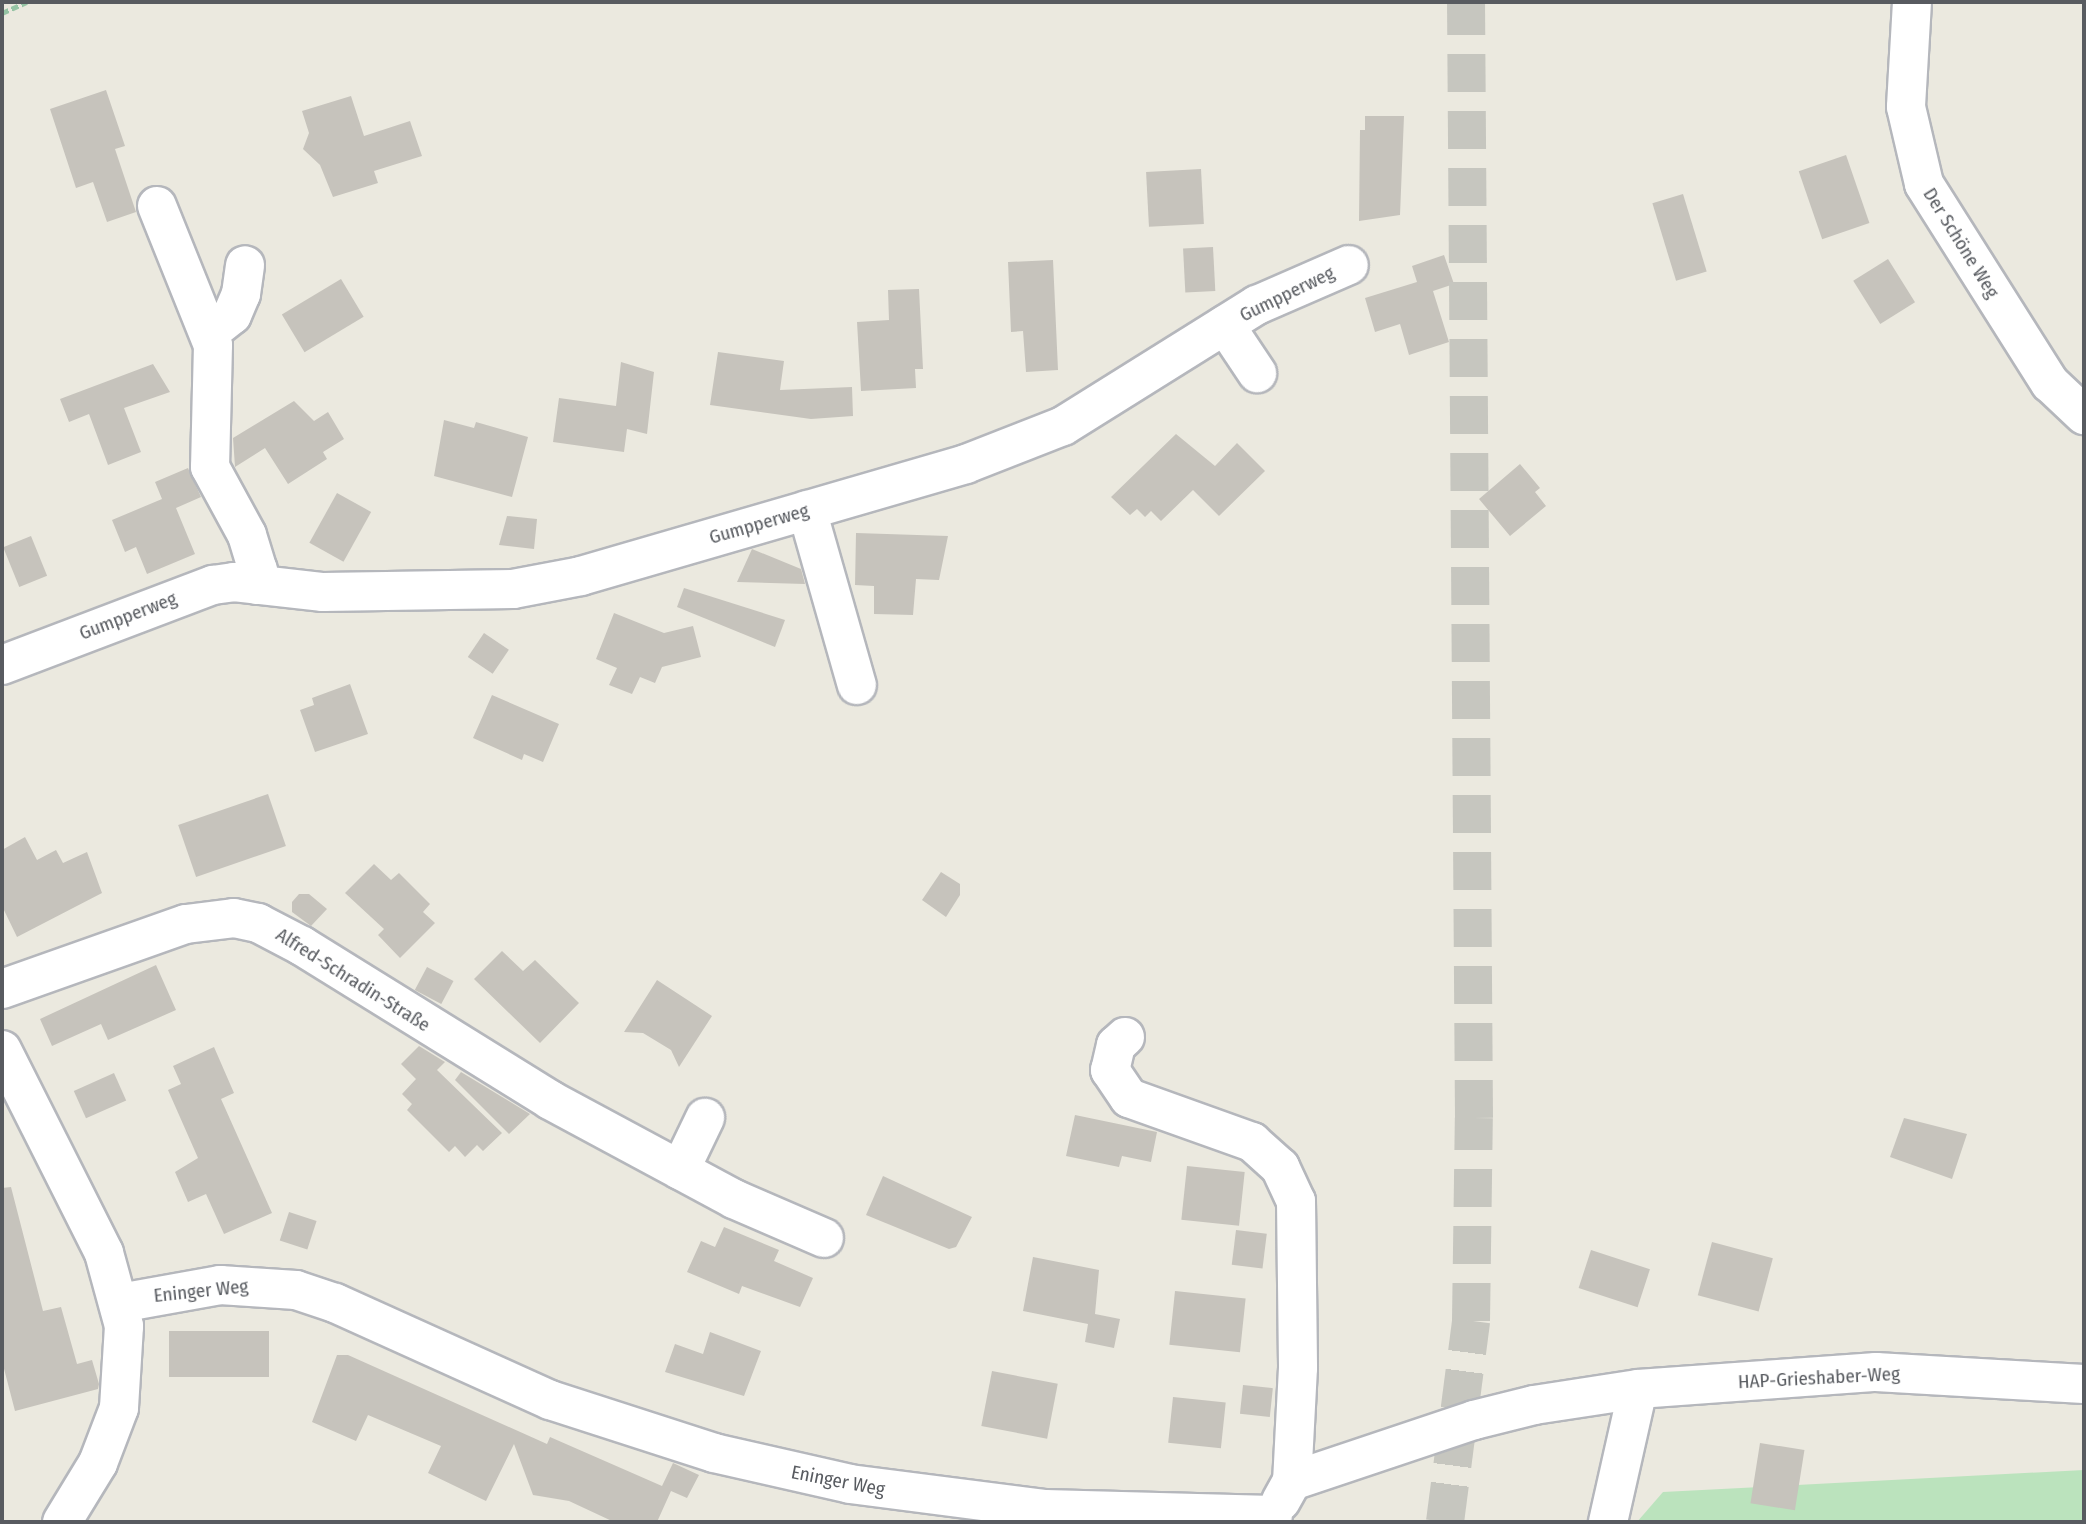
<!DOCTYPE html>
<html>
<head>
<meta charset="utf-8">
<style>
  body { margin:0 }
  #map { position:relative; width:2086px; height:1524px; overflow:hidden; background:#ebe9df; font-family:"Fira Sans Condensed",sans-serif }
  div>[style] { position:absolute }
  .green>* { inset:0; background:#bbe3bd }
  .building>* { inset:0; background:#c6c3bc; transform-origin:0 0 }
  .major-tunnel>* { height:38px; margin-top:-19px; transform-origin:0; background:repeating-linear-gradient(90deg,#c6c6bf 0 38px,transparent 0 57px) }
  .path>* { height:4.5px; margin-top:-2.25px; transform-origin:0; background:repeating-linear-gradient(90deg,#95c3a4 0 7px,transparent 0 10.5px) }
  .roads { filter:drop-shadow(2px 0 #b5b7bc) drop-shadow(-2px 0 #b5b7bc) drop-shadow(0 2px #b5b7bc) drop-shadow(0 -2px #b5b7bc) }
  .minor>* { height:38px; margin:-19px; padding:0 19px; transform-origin:19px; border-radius:19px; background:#fff }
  span { translate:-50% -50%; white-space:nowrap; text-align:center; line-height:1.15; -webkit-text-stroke:6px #fff; paint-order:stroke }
  .street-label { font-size:19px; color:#585b60 }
  .frame { position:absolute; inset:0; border:4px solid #585b60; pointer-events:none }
</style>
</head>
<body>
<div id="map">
  <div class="green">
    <i style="clip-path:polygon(2084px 1470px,2084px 1522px,1637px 1522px,1663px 1492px)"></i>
  </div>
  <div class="building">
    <i style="clip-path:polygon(106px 90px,125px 146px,115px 149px,136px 212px,107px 222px,93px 182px,76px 188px,50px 109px)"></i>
    <i style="clip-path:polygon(351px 96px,364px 136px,410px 121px,422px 156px,374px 171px,378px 183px,333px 197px,320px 165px,303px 149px,309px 133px,302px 111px)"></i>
    <i style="clip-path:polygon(1365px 116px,1404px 116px,1400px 215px,1359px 221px,1360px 130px,1365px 130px)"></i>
    <i style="left:1846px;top:155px;width:72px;height:50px;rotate:71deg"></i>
    <i style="left:1201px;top:169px;width:55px;height:55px;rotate:87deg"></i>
    <i style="left:1683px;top:194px;width:81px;height:32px;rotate:73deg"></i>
    <i style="left:1213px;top:247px;width:44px;height:30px;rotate:87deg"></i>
    <i style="clip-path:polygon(1444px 255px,1454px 284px,1433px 291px,1449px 342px,1409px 355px,1400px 324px,1375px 332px,1365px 298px,1417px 282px,1412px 266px)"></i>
    <i style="left:1888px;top:259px;width:51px;height:41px;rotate:58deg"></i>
    <i style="clip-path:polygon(1053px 260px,1058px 370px,1026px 372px,1023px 331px,1011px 332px,1008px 262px)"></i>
    <i style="left:341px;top:279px;width:44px;height:69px;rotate:59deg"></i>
    <i style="clip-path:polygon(919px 289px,923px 369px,915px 369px,916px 388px,861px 391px,857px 322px,889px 320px,888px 290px)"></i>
    <i style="clip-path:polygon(718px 352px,784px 361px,780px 390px,852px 387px,853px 416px,811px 419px,710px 405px)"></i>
    <i style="clip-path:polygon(621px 362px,654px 372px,647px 434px,627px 429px,624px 452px,553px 442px,559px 398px,616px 406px)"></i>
    <i style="clip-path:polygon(153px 364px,170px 392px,124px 408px,141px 452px,108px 465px,89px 414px,69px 422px,60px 399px)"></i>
    <i style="clip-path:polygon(294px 401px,314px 421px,328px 412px,344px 439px,323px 452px,327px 459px,288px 484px,265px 448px,235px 467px,233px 438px)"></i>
    <i style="clip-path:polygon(444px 420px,474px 428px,476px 422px,528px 437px,512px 497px,434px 476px)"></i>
    <i style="clip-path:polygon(1176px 434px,1215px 466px,1237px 443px,1265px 471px,1219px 516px,1193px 490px,1161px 521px,1151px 511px,1145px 517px,1137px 509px,1130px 515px,1111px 497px)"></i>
    <i style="clip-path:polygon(1520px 464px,1540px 488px,1535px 492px,1546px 506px,1510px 536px,1479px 499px)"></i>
    <i style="clip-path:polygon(188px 468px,201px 497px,176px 508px,195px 554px,147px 574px,136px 547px,125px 552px,112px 520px,162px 499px,155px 482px)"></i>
    <i style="left:337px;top:493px;width:39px;height:57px;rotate:29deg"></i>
    <i style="clip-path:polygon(507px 516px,537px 519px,534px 549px,499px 545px)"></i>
    <i style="clip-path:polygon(856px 533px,948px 536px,939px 580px,916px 579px,913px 615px,874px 614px,874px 586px,855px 585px)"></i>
    <i style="left:31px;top:536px;width:43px;height:30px;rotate:68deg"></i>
    <i style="clip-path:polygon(752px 549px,801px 569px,805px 584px,737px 582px)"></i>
    <i style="clip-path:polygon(684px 588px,785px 620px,775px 647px,677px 607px)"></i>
    <i style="clip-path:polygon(614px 613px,664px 633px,693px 626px,701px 657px,662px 667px,655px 683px,640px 677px,632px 694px,609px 685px,617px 668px,596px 659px)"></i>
    <i style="left:484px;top:633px;width:30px;height:29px;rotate:34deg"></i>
    <i style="clip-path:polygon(350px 684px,368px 734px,315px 752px,300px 710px,314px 705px,312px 698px)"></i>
    <i style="clip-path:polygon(492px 695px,559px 724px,543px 762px,524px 754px,522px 760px,473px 738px)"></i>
    <i style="left:268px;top:794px;width:55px;height:95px;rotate:71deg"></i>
    <i style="clip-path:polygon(25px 837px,37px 860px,56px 850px,63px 863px,87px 852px,102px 893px,17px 937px,2px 906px,2px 850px)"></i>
    <i style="clip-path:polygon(374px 864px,391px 880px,399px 873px,430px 904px,423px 912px,435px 923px,400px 958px,378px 935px,384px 929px,345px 893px)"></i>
    <i style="clip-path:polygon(941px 872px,960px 884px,960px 895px,946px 917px,922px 900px)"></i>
    <i style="clip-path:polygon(299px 894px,309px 894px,327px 909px,311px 926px,292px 912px,292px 902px)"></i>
    <i style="clip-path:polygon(502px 951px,523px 971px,535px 960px,579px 1003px,540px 1043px,474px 979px)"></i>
    <i style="clip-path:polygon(156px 965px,176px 1010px,108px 1040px,101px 1024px,52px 1046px,40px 1019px)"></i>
    <i style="left:427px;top:967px;width:30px;height:26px;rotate:28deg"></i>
    <i style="clip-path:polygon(657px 980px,712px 1016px,679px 1067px,671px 1050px,643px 1033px,624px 1032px)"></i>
    <i style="clip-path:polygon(419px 1046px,445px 1062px,437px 1070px,502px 1133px,483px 1151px,477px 1145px,465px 1157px,455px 1146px,449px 1152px,407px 1110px,412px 1104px,402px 1094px,416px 1079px,401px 1064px)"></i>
    <i style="clip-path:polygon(214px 1047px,234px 1093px,221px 1099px,272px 1213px,224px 1234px,206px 1194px,188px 1202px,175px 1172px,198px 1158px,168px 1090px,181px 1084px,173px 1066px)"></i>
    <i style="clip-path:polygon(461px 1072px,530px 1114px,509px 1134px,455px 1080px)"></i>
    <i style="left:114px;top:1073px;width:30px;height:44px;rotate:66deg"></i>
    <i style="clip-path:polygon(1075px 1115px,1157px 1132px,1151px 1162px,1122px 1156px,1119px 1167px,1066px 1156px)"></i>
    <i style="clip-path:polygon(1904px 1118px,1967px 1134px,1952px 1179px,1890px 1157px)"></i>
    <i style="left:1187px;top:1166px;width:58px;height:54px;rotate:6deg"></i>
    <i style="clip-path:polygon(883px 1176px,972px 1217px,956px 1247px,949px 1249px,866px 1215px)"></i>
    <i style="clip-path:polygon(11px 1187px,43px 1311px,61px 1307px,77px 1364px,92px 1360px,99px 1384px,98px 1389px,15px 1411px,2px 1361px,2px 1188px)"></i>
    <i style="left:289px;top:1212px;width:29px;height:30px;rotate:18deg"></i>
    <i style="clip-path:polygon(724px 1227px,779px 1250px,774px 1261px,813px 1278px,800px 1307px,742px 1286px,739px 1294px,687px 1272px,701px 1241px,715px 1247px)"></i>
    <i style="left:1236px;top:1230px;width:31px;height:35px;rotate:7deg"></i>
    <i style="left:1712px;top:1242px;width:63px;height:55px;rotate:15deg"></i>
    <i style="left:1591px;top:1250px;width:62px;height:40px;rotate:18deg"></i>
    <i style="clip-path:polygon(1033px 1257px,1099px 1270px,1095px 1314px,1120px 1319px,1114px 1348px,1085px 1342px,1088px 1324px,1023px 1311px)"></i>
    <i style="left:1175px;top:1291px;width:71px;height:54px;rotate:6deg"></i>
    <i style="left:169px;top:1331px;width:100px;height:46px"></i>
    <i style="clip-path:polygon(710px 1332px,761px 1351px,744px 1396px,665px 1372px,675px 1344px,703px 1354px)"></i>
    <i style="clip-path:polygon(337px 1355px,348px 1355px,547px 1444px,550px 1437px,662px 1486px,673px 1463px,699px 1475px,687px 1498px,671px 1491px,657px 1522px,614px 1522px,569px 1501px,533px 1495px,514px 1444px,486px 1501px,428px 1473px,441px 1446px,368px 1415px,356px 1441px,312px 1422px)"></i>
    <i style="left:992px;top:1371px;width:67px;height:56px;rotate:11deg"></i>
    <i style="left:1243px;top:1385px;width:30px;height:29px;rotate:6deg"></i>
    <i style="left:1173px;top:1397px;width:53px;height:46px;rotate:6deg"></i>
    <i style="left:1760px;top:1443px;width:45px;height:61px;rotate:9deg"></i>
  </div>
  <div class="major-tunnel">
    <i style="left:1445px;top:1522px;width:203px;rotate:-82.6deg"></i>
    <i style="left:1471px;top:1321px;width:203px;rotate:-89.2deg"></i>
    <i style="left:1474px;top:1118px;width:1116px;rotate:-90.41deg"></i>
  </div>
  <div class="path">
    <i style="left:2px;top:13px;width:27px;rotate:-24deg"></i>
  </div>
  <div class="roads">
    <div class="minor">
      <i style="left:1912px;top:2px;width:105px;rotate:93.3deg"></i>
      <i style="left:1906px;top:107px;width:79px;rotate:76.8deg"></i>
      <i style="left:1924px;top:184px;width:236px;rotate:57.7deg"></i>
      <i style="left:2050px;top:383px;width:47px;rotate:43.3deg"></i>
      <i style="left:157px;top:206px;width:150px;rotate:68.1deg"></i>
      <i style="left:213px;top:345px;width:122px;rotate:91.4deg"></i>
      <i style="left:210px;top:467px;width:77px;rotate:61.4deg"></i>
      <i style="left:247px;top:535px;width:37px;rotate:73deg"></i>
      <i style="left:258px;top:570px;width:15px;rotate:94deg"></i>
      <i style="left:1225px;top:325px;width:58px;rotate:56.3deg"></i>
      <i style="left:209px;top:333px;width:29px;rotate:-38deg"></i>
      <i style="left:232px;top:315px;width:23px;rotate:-67deg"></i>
      <i style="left:241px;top:294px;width:29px;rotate:-82deg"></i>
      <i style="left:807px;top:510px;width:182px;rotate:74.1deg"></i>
      <i style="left:2px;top:665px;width:226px;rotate:-20.8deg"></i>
      <i style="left:213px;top:585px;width:21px;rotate:-8deg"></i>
      <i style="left:234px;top:582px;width:90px;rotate:6.4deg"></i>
      <i style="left:323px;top:592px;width:190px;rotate:-0.9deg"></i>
      <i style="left:513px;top:589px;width:69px;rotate:-10.8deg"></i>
      <i style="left:581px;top:576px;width:401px;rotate:-16.2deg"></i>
      <i style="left:966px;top:464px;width:104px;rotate:-21.4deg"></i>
      <i style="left:1063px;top:426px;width:229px;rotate:-32deg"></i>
      <i style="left:1257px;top:305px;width:100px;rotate:-23.5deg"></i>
      <i style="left:2px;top:989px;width:195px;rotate:-19.5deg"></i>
      <i style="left:186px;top:924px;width:48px;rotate:-7.1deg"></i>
      <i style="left:234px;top:918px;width:25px;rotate:12deg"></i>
      <i style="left:258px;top:923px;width:50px;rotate:27.6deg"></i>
      <i style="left:302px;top:946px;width:292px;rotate:31.8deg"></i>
      <i style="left:550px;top:1100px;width:209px;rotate:28.3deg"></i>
      <i style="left:734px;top:1199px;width:98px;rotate:23.4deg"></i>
      <i style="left:1125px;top:1037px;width:12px;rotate:138deg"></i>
      <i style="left:1116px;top:1045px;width:26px;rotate:103deg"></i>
      <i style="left:1110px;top:1070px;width:34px;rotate:56deg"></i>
      <i style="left:1129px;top:1098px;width:131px;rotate:19.7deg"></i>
      <i style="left:1252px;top:1142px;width:38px;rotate:42deg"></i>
      <i style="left:1280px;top:1167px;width:38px;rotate:65deg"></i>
      <i style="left:1296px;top:1201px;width:167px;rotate:89.3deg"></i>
      <i style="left:1298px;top:1368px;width:113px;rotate:93deg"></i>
      <i style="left:1292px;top:1481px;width:23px;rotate:119deg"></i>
      <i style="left:2px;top:1050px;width:227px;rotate:63.3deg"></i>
      <i style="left:104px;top:1253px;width:76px;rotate:74.7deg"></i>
      <i style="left:124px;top:1326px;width:82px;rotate:93.5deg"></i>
      <i style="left:119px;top:1408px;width:59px;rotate:110.9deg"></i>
      <i style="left:98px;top:1463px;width:69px;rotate:121.4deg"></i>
      <i style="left:680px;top:1170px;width:58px;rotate:-64.3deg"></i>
      <i style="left:120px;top:1303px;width:102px;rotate:-10.2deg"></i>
      <i style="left:220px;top:1285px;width:76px;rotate:3.8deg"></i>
      <i style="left:296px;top:1290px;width:41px;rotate:18.4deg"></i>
      <i style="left:335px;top:1303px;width:236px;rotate:24.3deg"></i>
      <i style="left:550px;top:1400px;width:172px;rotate:17.9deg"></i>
      <i style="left:714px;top:1453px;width:139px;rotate:12.8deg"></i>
      <i style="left:850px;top:1484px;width:197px;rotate:7.3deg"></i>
      <i style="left:1045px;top:1509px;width:228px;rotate:1.5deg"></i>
      <i style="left:1292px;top:1481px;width:192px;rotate:-18.5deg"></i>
      <i style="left:1474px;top:1420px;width:62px;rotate:-14deg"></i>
      <i style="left:1534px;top:1405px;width:105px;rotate:-8.7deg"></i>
      <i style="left:1638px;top:1389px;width:239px;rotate:-4.1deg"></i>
      <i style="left:1876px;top:1372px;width:208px;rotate:3.3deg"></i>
      <i style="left:1608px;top:1522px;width:136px;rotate:-77.3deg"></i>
    </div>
  </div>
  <div class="street-label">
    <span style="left:1961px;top:243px;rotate:58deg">Der Schöne Weg</span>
    <span style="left:1287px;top:294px;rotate:-26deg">Gumpperweg</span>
    <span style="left:759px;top:524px;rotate:-16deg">Gumpperweg</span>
    <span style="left:128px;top:616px;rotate:-21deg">Gumpperweg</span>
    <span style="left:353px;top:980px;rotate:32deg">Alfred-Schradin-Straße</span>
    <span style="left:201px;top:1291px;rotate:-6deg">Eninger Weg</span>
    <span style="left:1819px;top:1378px;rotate:-3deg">HAP-Grieshaber-Weg</span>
    <span style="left:838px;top:1481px;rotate:11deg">Eninger Weg</span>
  </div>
  <div class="frame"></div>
</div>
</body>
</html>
